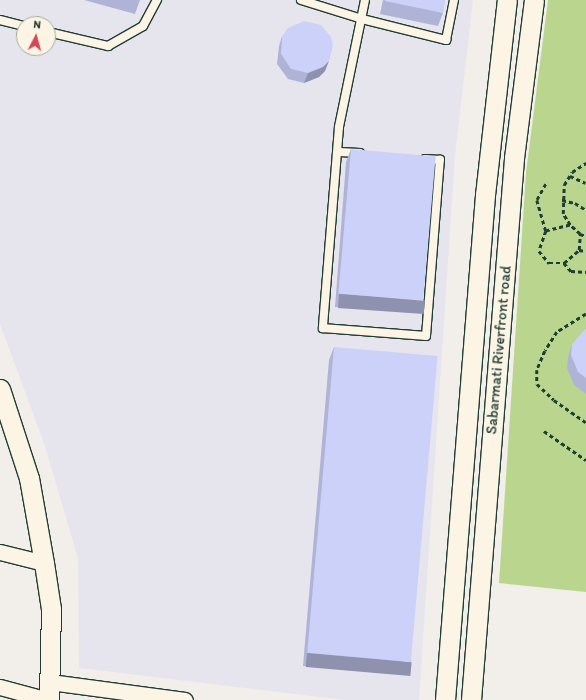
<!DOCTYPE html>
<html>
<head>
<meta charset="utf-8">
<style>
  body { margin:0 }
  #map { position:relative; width:586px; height:700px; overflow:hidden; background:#f2eee9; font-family:Itim,sans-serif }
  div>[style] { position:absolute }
  .built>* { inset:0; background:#e6e5ee }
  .green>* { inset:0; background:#bad68e }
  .path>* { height:2.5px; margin-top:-1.25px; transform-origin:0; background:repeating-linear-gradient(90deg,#1f3d34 0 4px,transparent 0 7px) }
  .roads { filter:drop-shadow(1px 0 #1f3d34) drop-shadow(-1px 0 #1f3d34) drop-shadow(0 1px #1f3d34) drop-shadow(0 -1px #1f3d34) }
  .service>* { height:8px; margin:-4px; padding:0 4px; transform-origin:4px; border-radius:4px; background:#fcf5e5 }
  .minor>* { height:15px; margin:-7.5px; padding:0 7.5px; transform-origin:7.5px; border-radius:7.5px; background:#fcf5e5 }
  .tertiary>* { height:19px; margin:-9.5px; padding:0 9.5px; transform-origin:9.5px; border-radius:9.5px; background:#fcf5e5 }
  .wall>* { inset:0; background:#afb4d6 }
  .shaded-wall>* { inset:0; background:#8e92ae; transform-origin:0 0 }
  .building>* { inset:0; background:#cbd1f9; transform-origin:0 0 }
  span { translate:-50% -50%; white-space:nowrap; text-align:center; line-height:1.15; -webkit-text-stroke:3.5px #fcf5e5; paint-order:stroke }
  .street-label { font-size:15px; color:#1f3d34 }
  .north { position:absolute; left:16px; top:16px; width:40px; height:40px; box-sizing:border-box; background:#fcf5e5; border:1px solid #a4ab9e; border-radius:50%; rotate:6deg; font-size:11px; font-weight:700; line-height:16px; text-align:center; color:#1f3d34 }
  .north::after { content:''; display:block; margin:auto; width:14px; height:18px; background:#d1495b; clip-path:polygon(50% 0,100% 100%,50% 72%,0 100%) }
</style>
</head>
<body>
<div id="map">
  <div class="built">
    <i style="clip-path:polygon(evenodd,0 0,473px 0,455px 156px,419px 700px,345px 700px,79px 668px,78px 559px,45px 446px,0 324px,0 0,24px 24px,48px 24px,48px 48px,24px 48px,24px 24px)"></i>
  </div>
  <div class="green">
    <i style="clip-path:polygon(548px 0,586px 0,586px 592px,499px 583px,526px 173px)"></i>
  </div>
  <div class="path">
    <i style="left:570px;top:176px;width:17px;rotate:24deg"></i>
    <i style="left:546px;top:184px;width:18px;rotate:119deg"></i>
    <i style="left:537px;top:200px;width:32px;rotate:74deg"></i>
    <i style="left:562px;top:200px;width:13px;rotate:13deg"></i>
    <i style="left:575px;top:203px;width:13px;rotate:32deg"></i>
    <i style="left:570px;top:225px;width:13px;rotate:-122deg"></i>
    <i style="left:563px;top:214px;width:29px;rotate:-88deg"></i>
    <i style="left:564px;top:185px;width:15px;rotate:-58deg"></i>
    <i style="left:572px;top:172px;width:17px;rotate:-33deg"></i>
    <i style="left:580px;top:234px;width:6px;rotate:18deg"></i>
    <i style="left:579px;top:250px;width:7px;rotate:8deg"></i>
    <i style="left:564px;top:263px;width:20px;rotate:-41deg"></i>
    <i style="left:579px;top:250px;width:16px;rotate:-86deg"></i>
    <i style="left:580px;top:234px;width:13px;rotate:-138deg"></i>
    <i style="left:570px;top:225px;width:25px;rotate:166deg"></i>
    <i style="left:546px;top:231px;width:21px;rotate:109deg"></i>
    <i style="left:539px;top:251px;width:16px;rotate:50deg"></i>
    <i style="left:549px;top:263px;width:15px"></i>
    <i style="left:564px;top:263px;width:11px;rotate:49deg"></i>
    <i style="left:571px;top:271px;width:15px;rotate:4deg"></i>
    <i style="left:586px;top:314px;width:34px;rotate:148deg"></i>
    <i style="left:557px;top:332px;width:22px;rotate:122deg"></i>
    <i style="left:545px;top:351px;width:21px;rotate:113deg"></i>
    <i style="left:537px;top:370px;width:14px;rotate:90deg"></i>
    <i style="left:537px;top:384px;width:23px;rotate:43deg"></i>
    <i style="left:554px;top:400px;width:39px;rotate:35deg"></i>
    <i style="left:544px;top:431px;width:51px;rotate:34.6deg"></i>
  </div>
  <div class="roads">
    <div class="service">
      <i style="left:301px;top:0;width:64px;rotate:17.3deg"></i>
      <i style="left:362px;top:19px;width:87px;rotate:14deg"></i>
      <i style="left:446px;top:40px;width:41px;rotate:-78.7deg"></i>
      <i style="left:365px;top:0;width:130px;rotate:101.6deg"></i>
      <i style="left:339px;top:127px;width:202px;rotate:94.6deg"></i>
      <i style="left:323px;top:328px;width:103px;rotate:4.4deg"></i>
      <i style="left:426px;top:336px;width:177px;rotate:-85.5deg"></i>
      <i style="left:440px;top:160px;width:15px;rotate:-176deg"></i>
      <i style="left:0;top:20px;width:25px;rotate:14deg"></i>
      <i style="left:48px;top:32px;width:62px;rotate:13.1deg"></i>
      <i style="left:108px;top:46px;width:40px;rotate:-29.7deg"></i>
      <i style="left:143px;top:26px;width:30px;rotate:-62deg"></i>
      <i style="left:339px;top:152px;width:21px;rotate:3deg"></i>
    </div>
    <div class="minor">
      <i style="left:0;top:552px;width:45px;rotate:14deg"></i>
      <i style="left:50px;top:682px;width:136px;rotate:7.6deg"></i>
      <i style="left:0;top:687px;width:50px;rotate:15.2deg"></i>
    </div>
    <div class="tertiary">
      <i style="left:0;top:389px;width:94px;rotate:72deg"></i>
      <i style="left:29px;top:478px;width:86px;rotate:80deg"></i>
      <i style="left:44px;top:563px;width:47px;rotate:81.3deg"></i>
      <i style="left:51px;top:609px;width:91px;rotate:91.3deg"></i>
      <i style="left:445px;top:700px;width:507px;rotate:-85.47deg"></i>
      <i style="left:485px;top:195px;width:196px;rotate:-83.6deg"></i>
      <i style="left:471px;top:700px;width:544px;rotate:-85.46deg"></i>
      <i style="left:514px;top:158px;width:159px;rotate:-82.8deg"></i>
    </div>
  </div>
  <div class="wall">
    <i style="clip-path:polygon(84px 0,140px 0,135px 14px)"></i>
    <i style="clip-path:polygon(383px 0,445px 0,443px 13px,438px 26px,380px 14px)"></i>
    <i style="clip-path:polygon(282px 36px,325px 71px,319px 77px,304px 83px,288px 79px,277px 64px,279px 46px)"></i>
    <i style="clip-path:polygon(351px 149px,420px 313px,335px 307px,346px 162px)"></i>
    <i style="clip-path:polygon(586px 328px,586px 394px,574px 385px,567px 368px,568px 357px,572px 344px)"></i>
    <i style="clip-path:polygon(334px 347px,407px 675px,303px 666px,329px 360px)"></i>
  </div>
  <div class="shaded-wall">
    <i style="clip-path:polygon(329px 61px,325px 71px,319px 77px,304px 83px,308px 73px)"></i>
    <i style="left:339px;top:294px;width:86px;height:14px;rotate:4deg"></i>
    <i style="left:307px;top:653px;width:105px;height:14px;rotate:5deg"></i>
  </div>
  <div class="building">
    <i style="clip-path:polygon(385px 0,445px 0,443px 13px,385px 1px)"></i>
    <i style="clip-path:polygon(304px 21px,321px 25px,331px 37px,333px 45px,329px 61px,323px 67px,308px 73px,291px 69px,281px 54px,282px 36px,288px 28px)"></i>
    <i style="left:351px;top:149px;width:85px;height:145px;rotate:5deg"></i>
    <i style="clip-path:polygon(586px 328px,586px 378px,578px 372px,571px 355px,572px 344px)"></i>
    <i style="left:334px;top:347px;width:104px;height:307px;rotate:5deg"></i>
  </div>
  <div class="street-label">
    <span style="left:499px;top:350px;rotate:-85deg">Sabarmati Riverfront road</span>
  </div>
  <div class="north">N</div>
</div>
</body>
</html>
